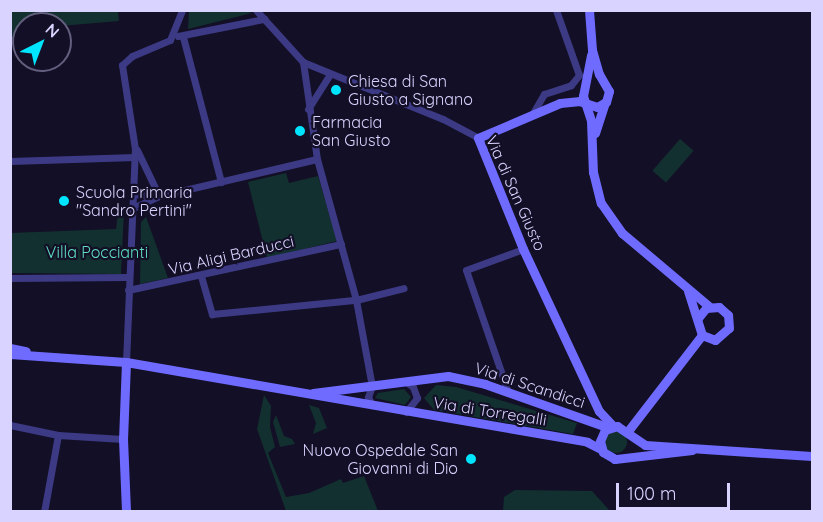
<!DOCTYPE html>
<html>
<head>
<meta charset="utf-8">
<style>
  body { margin:0 }
  #map { position:relative; width:823px; height:522px; overflow:hidden; background:#130f26; font-family:Quicksand,sans-serif }
  div>[style] { position:absolute }
  .green>* { inset:0; background:#12302f; transform-origin:0 0 }
  .round { border-radius:50% }
  .street>* { height:7px; margin:-3.5px; padding:0 3.5px; transform-origin:3.5px; border-radius:3.5px; background:#3d3a85 }
  .secondary>* { height:9px; margin:-4.5px; padding:0 4.5px; transform-origin:4.5px; border-radius:4.5px; background:#6f6bff }
  .dots>* { width:16px; height:16px; translate:-50% -50%; box-sizing:border-box; border:3px solid #130f26; border-radius:50% }
  span { translate:-50% -50%; white-space:nowrap; text-align:center; line-height:1.15; -webkit-text-stroke:4.5px #130f26; paint-order:stroke }
  .poi-label { font-size:16px; color:#d9d4ff }
  .left { translate:0 -50%; text-align:left }
  .right { translate:-100% -50%; text-align:right }
  .street-label { font-size:16px; color:#d9d4ff }
  .park-label { font-size:16px; color:#5fe0c0 }
  .frame { position:absolute; inset:0; border:12px solid #d9d4ff; pointer-events:none }
  .north { position:absolute; left:12px; top:12px; width:60px; height:60px; box-sizing:border-box; background:#130f26; border:2px solid #625e7d; border-radius:50%; rotate:42deg; font-size:16px; font-weight:700; line-height:24px; text-align:center; color:#d9d4ff }
  .north::after { content:''; display:block; margin:auto; width:21px; height:27px; background:#00e5ff; clip-path:polygon(50% 0,100% 100%,50% 72%,0 100%) }
  .scale { position:absolute; left:616px; top:483px; width:114px; height:27px; box-sizing:border-box; border:3px solid #d9d4ff; border-top:0; padding-left:8px; font-size:18px; line-height:21px; white-space:nowrap; color:#d9d4ff; -webkit-text-stroke:4px #130f26; paint-order:stroke }
</style>
</head>
<body>
<div id="map">
  <div class="green">
    <i style="clip-path:polygon(11px 10px,118px 11px,119px 21px,60px 26px,57px 19px,43px 21px,43px 24px,24px 24px,24px 38px,11px 38px)"></i>
    <i style="clip-path:polygon(245px 11px,252px 13px,188px 29px,189px 11px)"></i>
    <i style="left:680px;top:139px;width:18px;height:42px;rotate:41deg"></i>
    <i style="clip-path:polygon(286px 173px,289px 183px,318px 176px,337px 241px,267px 258px,248px 182px)"></i>
    <i style="clip-path:polygon(124px 211px,121px 274px,11px 273px,10px 233px,116px 229px,118px 213px)"></i>
    <i style="clip-path:polygon(146px 217px,168px 278px,140px 284px,141px 222px)"></i>
    <i style="clip-path:polygon(436px 385px,456px 387px,577px 423px,573px 434px,434px 410px,424px 398px)"></i>
    <i style="clip-path:polygon(404px 389px,411px 397px,405px 405px,375px 398px,378px 393px)"></i>
    <i style="clip-path:polygon(264px 395px,271px 406px,270px 427px,275px 447px,268px 453px,286px 497px,309px 493px,341px 479px,343px 483px,364px 476px,378px 511px,286px 511px,257px 429px)"></i>
    <i style="clip-path:polygon(309px 405px,319px 408px,327px 428px,313px 434px,316px 423px)"></i>
    <i style="clip-path:polygon(276px 415px,284px 436px,292px 439px,295px 444px,280px 447px,273px 422px)"></i>
    <i class="round" style="left:605px;top:431px;width:22px;height:22px"></i>
    <i style="clip-path:polygon(515px 490px,592px 491px,610px 511px,503px 511px,504px 497px)"></i>
  </div>
  <div class="street">
    <i style="left:256px;top:10px;width:70px;rotate:47.9deg"></i>
    <i style="left:303px;top:62px;width:151px;rotate:22.2deg"></i>
    <i style="left:443px;top:119px;width:40px;rotate:28deg"></i>
    <i style="left:178px;top:36px;width:88px;rotate:-11.2deg"></i>
    <i style="left:183px;top:37px;width:150px;rotate:75.3deg"></i>
    <i style="left:303px;top:62px;width:98px;rotate:81.8deg"></i>
    <i style="left:317px;top:159px;width:146px;rotate:74.5deg"></i>
    <i style="left:356px;top:300px;width:87px;rotate:79.5deg"></i>
    <i style="left:372px;top:386px;width:12px;rotate:110deg"></i>
    <i style="left:368px;top:397px;width:9px;rotate:63deg"></i>
    <i style="left:308px;top:109px;width:41px;rotate:-57.8deg"></i>
    <i style="left:533px;top:113px;width:22px;rotate:-60deg"></i>
    <i style="left:544px;top:94px;width:28px;rotate:-18deg"></i>
    <i style="left:571px;top:85px;width:13px;rotate:-51deg"></i>
    <i style="left:579px;top:75px;width:69px;rotate:-109.5deg"></i>
    <i style="left:137px;top:150px;width:51px;rotate:64.4deg"></i>
    <i style="left:10px;top:161px;width:125px;rotate:-1.8deg"></i>
    <i style="left:133px;top:194px;width:24px;rotate:5deg"></i>
    <i style="left:133px;top:208px;width:29px;rotate:-25deg"></i>
    <i style="left:159px;top:196px;width:162px;rotate:-13.2deg"></i>
    <i style="left:201px;top:276px;width:40px;rotate:74deg"></i>
    <i style="left:212px;top:314px;width:145px;rotate:-5.6deg"></i>
    <i style="left:356px;top:300px;width:49px;rotate:-14deg"></i>
    <i style="left:10px;top:278px;width:118px;rotate:-0.5deg"></i>
    <i style="left:128px;top:290px;width:218px;rotate:-12.2deg"></i>
    <i style="left:126px;top:362px;width:213px;rotate:-87.6deg"></i>
    <i style="left:135px;top:149px;width:85px;rotate:-98.8deg"></i>
    <i style="left:122px;top:65px;width:13px;rotate:-42deg"></i>
    <i style="left:132px;top:56px;width:41px;rotate:-22.8deg"></i>
    <i style="left:170px;top:40px;width:32px;rotate:-68deg"></i>
    <i style="left:508px;top:392px;width:129px;rotate:-109deg"></i>
    <i style="left:466px;top:270px;width:61px;rotate:-20.2deg"></i>
    <i style="left:406px;top:412px;width:18px;rotate:-52deg"></i>
    <i style="left:417px;top:398px;width:12px;rotate:-110deg"></i>
    <i style="left:413px;top:387px;width:9px;rotate:-144deg"></i>
    <i style="left:10px;top:425px;width:49px;rotate:11.8deg"></i>
    <i style="left:58px;top:435px;width:65px;rotate:3.5deg"></i>
    <i style="left:44px;top:512px;width:78px;rotate:-79.7deg"></i>
  </div>
  <div class="secondary">
    <i style="left:589px;top:10px;width:40px;rotate:85.7deg"></i>
    <i style="left:592px;top:50px;width:25px;rotate:74deg"></i>
    <i style="left:599px;top:74px;width:20px;rotate:60deg"></i>
    <i style="left:609px;top:91px;width:11px;rotate:105deg"></i>
    <i style="left:606px;top:102px;width:10px;rotate:151deg"></i>
    <i style="left:597px;top:107px;width:18px;rotate:-161deg"></i>
    <i style="left:580px;top:101px;width:20px;rotate:174deg"></i>
    <i style="left:560px;top:103px;width:89px;rotate:156.9deg"></i>
    <i style="left:478px;top:138px;width:120px;rotate:67.9deg"></i>
    <i style="left:523px;top:249px;width:179px;rotate:64.9deg"></i>
    <i style="left:599px;top:411px;width:21px;rotate:47deg"></i>
    <i style="left:591px;top:55px;width:42px;rotate:101deg"></i>
    <i style="left:583px;top:96px;width:26px;rotate:72deg"></i>
    <i style="left:591px;top:121px;width:51px;rotate:87.8deg"></i>
    <i style="left:593px;top:172px;width:32px;rotate:76deg"></i>
    <i style="left:601px;top:203px;width:37px;rotate:55deg"></i>
    <i style="left:622px;top:233px;width:115px;rotate:40.1deg"></i>
    <i style="left:595px;top:133px;width:32px;rotate:-72deg"></i>
    <i style="left:688px;top:291px;width:46px;rotate:72.3deg"></i>
    <i style="left:702px;top:335px;width:14px;rotate:21deg"></i>
    <i style="left:715px;top:340px;width:18px;rotate:-41deg"></i>
    <i style="left:729px;top:328px;width:13px;rotate:-94deg"></i>
    <i style="left:728px;top:315px;width:12px;rotate:-138deg"></i>
    <i style="left:719px;top:307px;width:13px;rotate:176deg"></i>
    <i style="left:706px;top:308px;width:13px;rotate:129deg"></i>
    <i style="left:10px;top:348px;width:16px;rotate:11deg"></i>
    <i style="left:10px;top:354px;width:116px;rotate:3.9deg"></i>
    <i style="left:126px;top:362px;width:468px;rotate:9.8deg"></i>
    <i style="left:587px;top:442px;width:16px;rotate:27deg"></i>
    <i style="left:126px;top:362px;width:77px;rotate:92.2deg"></i>
    <i style="left:123px;top:439px;width:73px;rotate:87.6deg"></i>
    <i style="left:313px;top:393px;width:136px;rotate:-7.2deg"></i>
    <i style="left:448px;top:376px;width:38px;rotate:12deg"></i>
    <i style="left:485px;top:384px;width:132px;rotate:19.5deg"></i>
    <i style="left:628px;top:431px;width:121px;rotate:-52.4deg"></i>
    <i style="left:692px;top:450px;width:78px;rotate:173.3deg"></i>
    <i style="left:615px;top:459px;width:14px;rotate:-150deg"></i>
    <i style="left:603px;top:452px;width:11px;rotate:-105deg"></i>
    <i style="left:600px;top:441px;width:12px;rotate:-66deg"></i>
    <i style="left:605px;top:430px;width:13px;rotate:-18deg"></i>
    <i style="left:617px;top:426px;width:34px;rotate:34deg"></i>
    <i style="left:645px;top:445px;width:167px;rotate:3.8deg"></i>
  </div>
  <div class="dots">
    <i style="left:336px;top:90px;background:#00e5ff"></i>
    <i style="left:300px;top:131px;background:#00e5ff"></i>
    <i style="left:64px;top:201px;background:#00e5ff"></i>
    <i style="left:471px;top:459px;background:#00e5ff"></i>
  </div>
  <div class="poi-label">
    <span class="left" style="left:348px;top:90px">Chiesa di San<br>Giusto a Signano</span>
    <span class="left" style="left:312px;top:131px">Farmacia<br>San Giusto</span>
    <span class="left" style="left:76px;top:201px">Scuola Primaria<br>"Sandro Pertini"</span>
    <span class="right" style="left:458px;top:459px">Nuovo Ospedale San<br>Giovanni di Dio</span>
  </div>
  <div class="street-label">
    <span style="left:516px;top:193px;rotate:66deg">Via di San Giusto</span>
    <span style="left:231px;top:255px;rotate:-13deg">Via Aligi Barducci</span>
    <span style="left:530px;top:385px;rotate:18deg">Via di Scandicci</span>
    <span style="left:490px;top:411px;rotate:9deg">Via di Torregalli</span>
  </div>
  <div class="park-label">
    <span style="left:97px;top:252px">Villa Poccianti</span>
  </div>
  <div class="frame"></div>
  <div class="north">N</div>
  <div class="scale">100 m</div>
</div>
</body>
</html>
